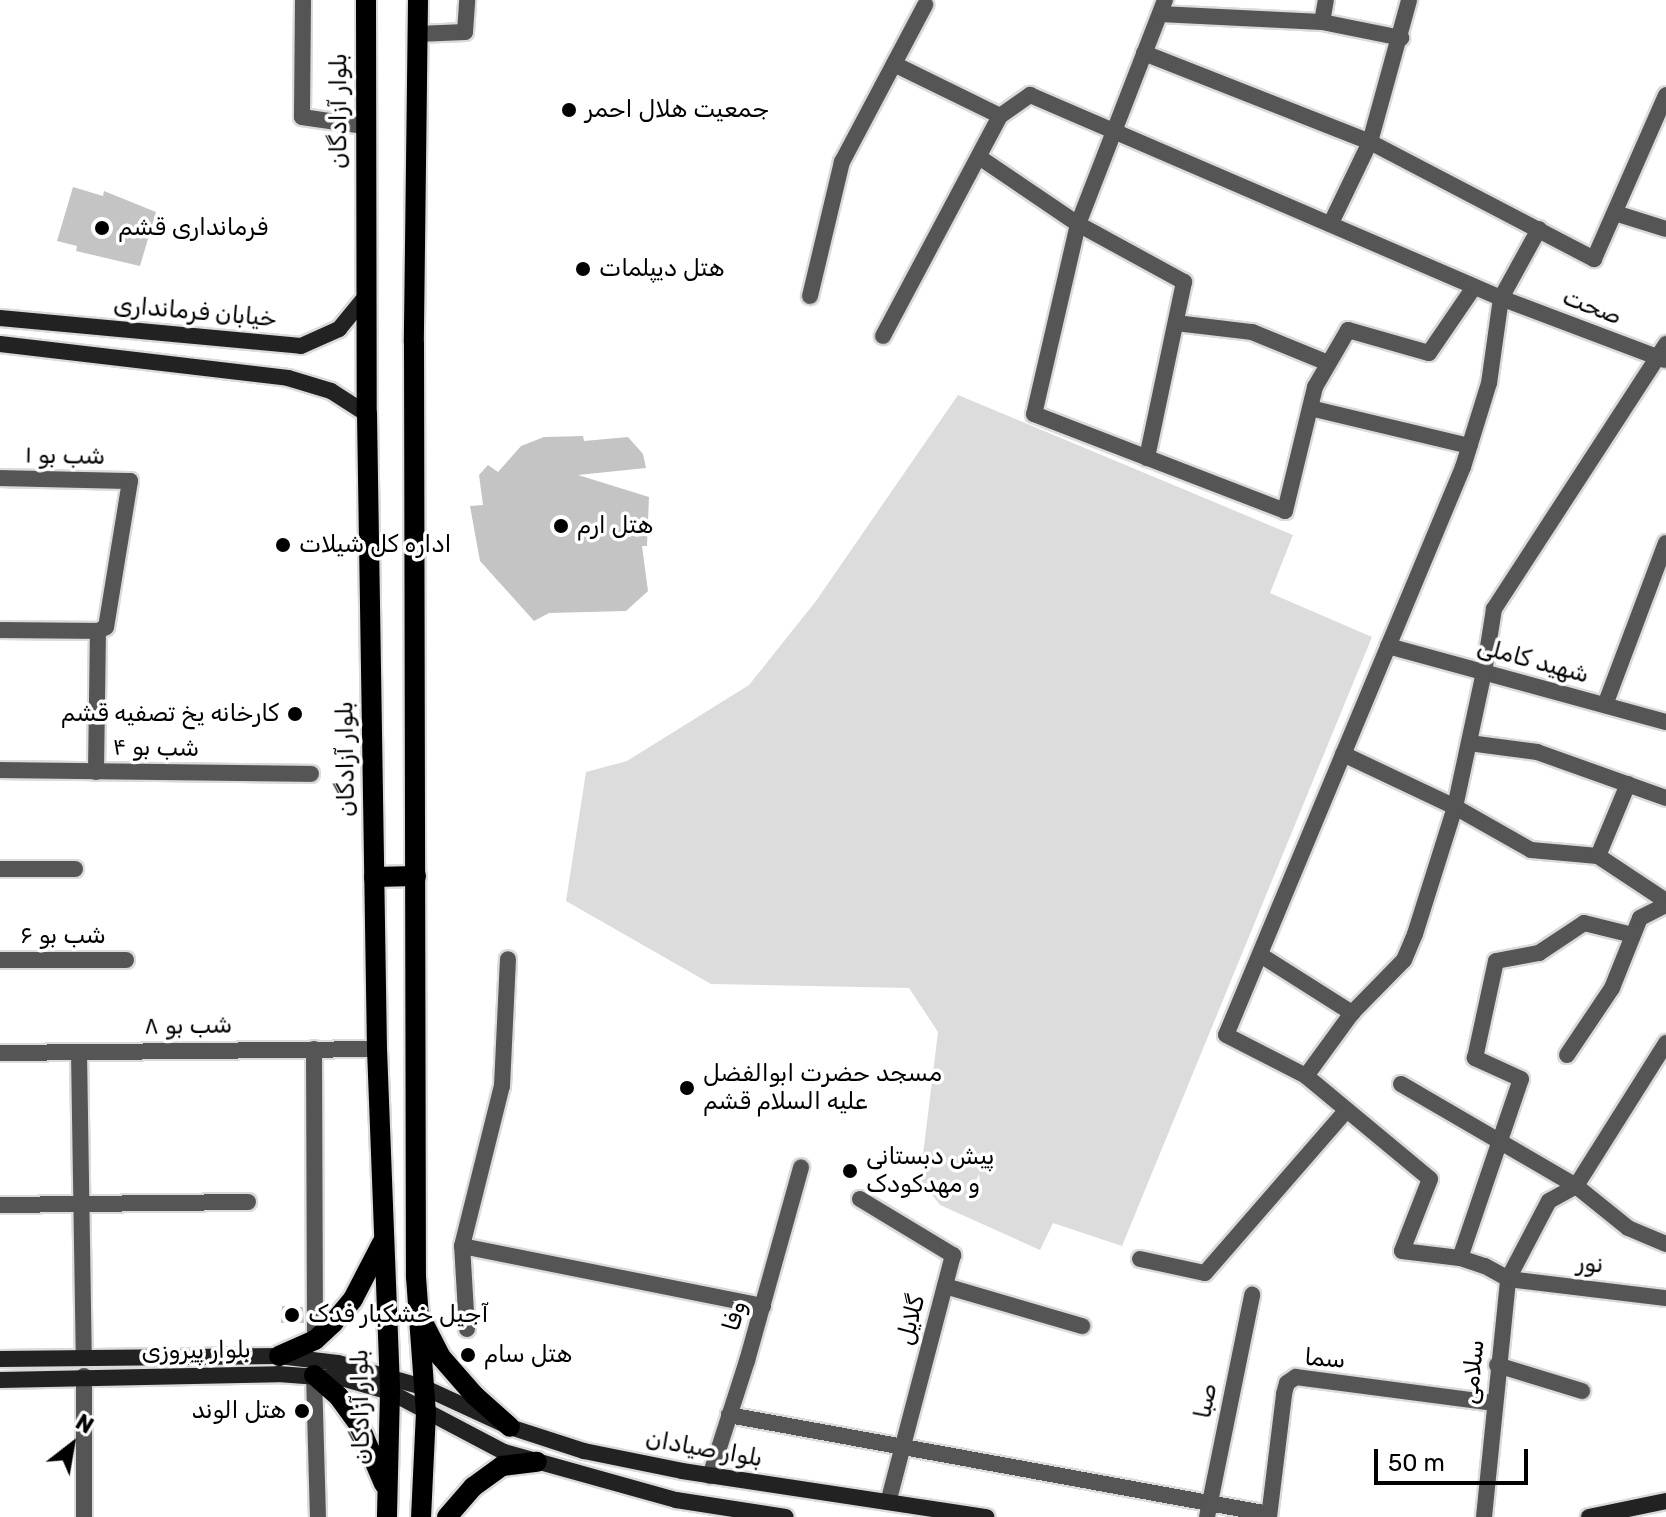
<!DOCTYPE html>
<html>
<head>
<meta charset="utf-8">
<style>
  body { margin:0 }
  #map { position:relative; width:1666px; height:1517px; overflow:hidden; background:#fff; font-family:Rubik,Cairo,sans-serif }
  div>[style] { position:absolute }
  .green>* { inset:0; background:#dcdcdc }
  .building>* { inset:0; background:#c4c4c4 }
  .roads { filter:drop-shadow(2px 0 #dbdbdb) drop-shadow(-2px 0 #dbdbdb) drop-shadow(0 2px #dbdbdb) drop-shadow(0 -2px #dbdbdb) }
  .street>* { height:16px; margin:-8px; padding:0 8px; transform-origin:8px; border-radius:8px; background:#555 }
  .secondary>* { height:16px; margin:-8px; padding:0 8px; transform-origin:8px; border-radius:8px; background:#222 }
  .primary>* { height:20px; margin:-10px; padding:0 10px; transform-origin:10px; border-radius:10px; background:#000 }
  .dots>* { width:22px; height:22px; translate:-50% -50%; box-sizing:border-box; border:4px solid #fff; border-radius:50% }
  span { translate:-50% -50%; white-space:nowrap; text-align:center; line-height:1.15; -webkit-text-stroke:7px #fff; paint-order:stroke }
  .poi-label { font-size:24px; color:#000 }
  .left { translate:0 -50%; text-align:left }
  .right { translate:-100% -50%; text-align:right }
  .street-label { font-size:24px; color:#000 }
  .north { position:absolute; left:32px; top:1405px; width:80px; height:80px; -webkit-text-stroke:6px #fff; paint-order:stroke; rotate:31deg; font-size:22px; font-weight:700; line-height:32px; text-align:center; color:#000 }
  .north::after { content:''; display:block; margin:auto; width:28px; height:36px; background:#000; clip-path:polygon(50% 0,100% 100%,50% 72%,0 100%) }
  .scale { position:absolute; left:1374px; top:1449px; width:154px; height:36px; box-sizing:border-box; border:4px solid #000; border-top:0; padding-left:10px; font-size:24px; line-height:28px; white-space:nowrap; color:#000; -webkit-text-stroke:6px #fff; paint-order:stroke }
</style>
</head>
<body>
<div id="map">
  <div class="green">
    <i style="clip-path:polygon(958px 395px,1293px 535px,1270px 593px,1372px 637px,1122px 1246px,1053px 1223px,1040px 1250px,940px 1205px,920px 1179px,938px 1032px,909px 988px,711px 984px,566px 901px,586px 772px,627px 761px,749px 685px,816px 601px)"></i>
  </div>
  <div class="building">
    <i style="clip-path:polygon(73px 187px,103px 196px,104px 191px,156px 212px,140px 266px,76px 251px,77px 246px,57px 241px)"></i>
    <i style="clip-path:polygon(583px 436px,584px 441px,628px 437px,643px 454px,646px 468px,578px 475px,649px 497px,647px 546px,642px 546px,648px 591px,626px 611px,549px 613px,534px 621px,480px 561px,470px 506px,483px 505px,479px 475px,488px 465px,498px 472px,521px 446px,544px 437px)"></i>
    <i style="clip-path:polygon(282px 1306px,303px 1307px,304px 1323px,281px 1323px)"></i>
  </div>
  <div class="roads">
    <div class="street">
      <i style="left:303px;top:0;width:117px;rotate:90.5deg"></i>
      <i style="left:302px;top:117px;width:63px;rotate:8.3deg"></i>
      <i style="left:1165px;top:0;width:240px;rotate:111.2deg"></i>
      <i style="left:1078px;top:224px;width:195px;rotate:103deg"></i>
      <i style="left:1034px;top:414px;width:269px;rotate:21.1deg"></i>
      <i style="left:1285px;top:511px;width:128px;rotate:-76.4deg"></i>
      <i style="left:1315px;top:387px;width:66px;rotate:-59.9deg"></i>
      <i style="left:1348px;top:330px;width:84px;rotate:15.9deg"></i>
      <i style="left:1429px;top:353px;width:80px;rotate:-55.7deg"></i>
      <i style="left:1160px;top:14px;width:162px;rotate:2.8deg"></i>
      <i style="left:1322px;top:22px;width:22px;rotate:-80deg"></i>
      <i style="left:1322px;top:22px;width:81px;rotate:11.4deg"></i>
      <i style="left:418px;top:34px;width:47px;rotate:-2.4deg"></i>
      <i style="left:465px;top:32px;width:32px;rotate:-86deg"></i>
      <i style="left:1144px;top:53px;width:243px;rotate:21.5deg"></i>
      <i style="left:1370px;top:142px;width:253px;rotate:27.6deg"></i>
      <i style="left:1594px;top:259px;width:179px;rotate:-66.3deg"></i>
      <i style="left:894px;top:64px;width:118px;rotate:26.1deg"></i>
      <i style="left:1000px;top:116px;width:37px;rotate:-35deg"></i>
      <i style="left:1030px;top:95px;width:513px;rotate:23.32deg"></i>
      <i style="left:1501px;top:298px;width:86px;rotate:98deg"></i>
      <i style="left:1489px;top:383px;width:88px;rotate:107.2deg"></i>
      <i style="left:1463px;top:467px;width:615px;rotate:112.65deg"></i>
      <i style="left:1226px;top:1035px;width:90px;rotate:27.1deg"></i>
      <i style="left:1306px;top:1076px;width:161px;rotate:39.7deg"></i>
      <i style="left:1430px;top:1179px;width:77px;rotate:111.3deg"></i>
      <i style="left:1402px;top:1251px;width:58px;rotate:6.9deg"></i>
      <i style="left:1460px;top:1258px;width:26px;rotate:18deg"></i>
      <i style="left:1485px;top:1266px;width:26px;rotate:29deg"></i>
      <i style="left:1508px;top:1279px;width:159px;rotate:6.9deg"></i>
      <i style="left:979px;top:157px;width:120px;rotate:34.1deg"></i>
      <i style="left:1078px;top:224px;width:121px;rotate:28.7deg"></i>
      <i style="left:1184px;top:282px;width:180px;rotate:101.9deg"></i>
      <i style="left:1615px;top:213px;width:53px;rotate:17.4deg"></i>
      <i style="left:1331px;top:223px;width:90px;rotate:-64.3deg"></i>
      <i style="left:1370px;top:142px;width:147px;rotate:-74.6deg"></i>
      <i style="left:1539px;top:229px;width:79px;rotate:118.8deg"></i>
      <i style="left:1501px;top:298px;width:175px;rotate:20.7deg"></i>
      <i style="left:810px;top:296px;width:138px;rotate:-76.6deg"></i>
      <i style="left:842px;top:162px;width:178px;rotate:-62.1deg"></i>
      <i style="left:1176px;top:323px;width:77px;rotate:6.8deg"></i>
      <i style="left:1252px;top:332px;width:82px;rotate:22.2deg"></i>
      <i style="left:883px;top:336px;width:249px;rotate:-62deg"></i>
      <i style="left:1310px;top:408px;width:164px;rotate:13.4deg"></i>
      <i style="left:0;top:478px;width:130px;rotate:1.3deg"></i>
      <i style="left:130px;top:481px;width:148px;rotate:99.3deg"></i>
      <i style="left:106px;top:627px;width:9px;rotate:153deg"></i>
      <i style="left:98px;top:631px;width:98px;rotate:-179.4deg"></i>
      <i style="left:1388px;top:646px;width:288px;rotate:15.3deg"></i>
      <i style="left:1605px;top:705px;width:173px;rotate:-69.4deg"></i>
      <i style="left:1469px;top:743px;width:69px;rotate:7.5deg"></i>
      <i style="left:1537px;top:752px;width:137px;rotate:19.6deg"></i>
      <i style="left:1343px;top:754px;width:124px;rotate:25.3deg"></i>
      <i style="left:1455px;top:807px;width:87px;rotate:29.5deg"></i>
      <i style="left:1531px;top:850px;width:67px;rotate:5.1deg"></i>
      <i style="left:1598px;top:856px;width:82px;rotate:33.5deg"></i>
      <i style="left:0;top:770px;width:311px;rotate:0.7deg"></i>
      <i style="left:96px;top:772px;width:141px;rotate:-89.2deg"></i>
      <i style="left:1598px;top:856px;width:78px;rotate:-67.4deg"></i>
      <i style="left:0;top:869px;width:75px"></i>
      <i style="left:1262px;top:956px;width:107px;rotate:32.3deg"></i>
      <i style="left:0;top:960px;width:126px"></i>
      <i style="left:314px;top:1049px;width:291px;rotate:89.8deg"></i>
      <i style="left:79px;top:1052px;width:306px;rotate:89.1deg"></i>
      <i style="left:0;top:1053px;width:377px;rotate:-0.6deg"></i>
      <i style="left:1567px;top:1055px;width:81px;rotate:-56.1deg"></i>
      <i style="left:1612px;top:988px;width:75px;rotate:-68.2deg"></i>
      <i style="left:1640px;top:918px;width:29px;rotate:-27deg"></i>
      <i style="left:1306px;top:1076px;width:78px;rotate:-53.9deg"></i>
      <i style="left:1352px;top:1013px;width:74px;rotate:-45.5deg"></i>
      <i style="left:1404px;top:960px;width:28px;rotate:-67deg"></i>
      <i style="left:1415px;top:934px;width:133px;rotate:-72.5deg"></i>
      <i style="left:1455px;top:807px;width:138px;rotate:-77.9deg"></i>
      <i style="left:1484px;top:672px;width:64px;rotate:-81deg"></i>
      <i style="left:1494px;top:609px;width:316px;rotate:-57deg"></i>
      <i style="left:1401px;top:1084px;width:203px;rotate:30.2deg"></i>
      <i style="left:1576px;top:1186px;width:67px;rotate:38.9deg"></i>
      <i style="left:1628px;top:1228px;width:41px;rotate:22.8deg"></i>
      <i style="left:860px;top:1199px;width:109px;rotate:31.1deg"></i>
      <i style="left:953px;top:1255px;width:255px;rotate:104.7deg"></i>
      <i style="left:0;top:1205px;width:248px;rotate:-0.7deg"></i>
      <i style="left:462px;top:1246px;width:307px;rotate:11.3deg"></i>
      <i style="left:1460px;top:1258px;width:189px;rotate:-71.2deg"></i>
      <i style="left:1521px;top:1079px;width:51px;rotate:-155.5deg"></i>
      <i style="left:1475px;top:1058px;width:99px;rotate:-77.8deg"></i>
      <i style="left:1496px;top:961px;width:44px;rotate:-10.5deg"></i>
      <i style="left:1539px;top:953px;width:54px;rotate:-33.7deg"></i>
      <i style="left:1584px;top:923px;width:50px;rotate:13.8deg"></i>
      <i style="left:1140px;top:1259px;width:66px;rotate:12.2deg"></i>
      <i style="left:1205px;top:1273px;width:215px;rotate:-49deg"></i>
      <i style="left:945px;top:1286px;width:143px;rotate:16.3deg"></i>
      <i style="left:467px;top:1329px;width:83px;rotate:-93.4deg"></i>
      <i style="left:462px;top:1246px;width:165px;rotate:-76deg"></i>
      <i style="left:502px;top:1086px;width:127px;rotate:-87.3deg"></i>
      <i style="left:1497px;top:1365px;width:89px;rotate:17deg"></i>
      <i style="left:314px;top:1375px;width:142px;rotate:88.4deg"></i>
      <i style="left:729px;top:1415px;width:549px;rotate:10.39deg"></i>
      <i style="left:710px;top:1476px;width:121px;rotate:-72.2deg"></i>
      <i style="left:747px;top:1361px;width:201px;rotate:-74.4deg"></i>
      <i style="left:84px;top:1517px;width:141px;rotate:-90deg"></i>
      <i style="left:1207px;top:1517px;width:227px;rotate:-78.5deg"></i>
      <i style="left:1269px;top:1517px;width:124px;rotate:-83deg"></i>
      <i style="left:1284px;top:1394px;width:11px;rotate:-75deg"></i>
      <i style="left:1287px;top:1383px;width:11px;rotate:-34deg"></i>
      <i style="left:1296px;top:1377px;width:200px;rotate:7.5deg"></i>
      <i style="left:1484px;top:1517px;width:239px;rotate:-84.2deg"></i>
      <i style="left:1508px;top:1279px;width:88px;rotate:-62.3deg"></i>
      <i style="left:1549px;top:1201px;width:31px;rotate:-29deg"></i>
      <i style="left:1576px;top:1186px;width:169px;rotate:-57.8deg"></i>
    </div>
    <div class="secondary">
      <i style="left:0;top:318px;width:302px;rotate:5.3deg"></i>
      <i style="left:301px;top:346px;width:42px;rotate:-24.1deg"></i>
      <i style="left:339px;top:329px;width:43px;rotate:-50.7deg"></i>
      <i style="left:0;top:344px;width:290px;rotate:6.7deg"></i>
      <i style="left:288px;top:378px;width:45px;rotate:16.8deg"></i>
      <i style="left:331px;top:391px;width:43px;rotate:32.6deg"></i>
      <i style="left:0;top:1359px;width:279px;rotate:-0.6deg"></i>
      <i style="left:279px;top:1356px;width:59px;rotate:6.8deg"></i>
      <i style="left:338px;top:1363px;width:88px;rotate:15.8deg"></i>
      <i style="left:423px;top:1387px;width:96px;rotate:24.7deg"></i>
      <i style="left:510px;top:1427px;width:78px;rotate:18deg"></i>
      <i style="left:584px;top:1451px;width:100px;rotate:11.5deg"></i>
      <i style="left:682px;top:1471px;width:308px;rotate:8.6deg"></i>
      <i style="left:0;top:1380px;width:278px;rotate:-1.2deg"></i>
      <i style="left:278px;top:1374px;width:67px;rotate:4.3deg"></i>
      <i style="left:345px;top:1379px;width:47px;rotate:16.1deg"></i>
      <i style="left:390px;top:1392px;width:129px;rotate:27.8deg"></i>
      <i style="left:504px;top:1452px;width:179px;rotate:15.6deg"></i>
      <i style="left:676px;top:1500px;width:111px;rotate:8.8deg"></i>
      <i style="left:1589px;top:1517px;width:79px;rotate:-11.7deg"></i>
    </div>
    <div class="primary">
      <i style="left:366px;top:0;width:414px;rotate:89.9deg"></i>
      <i style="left:367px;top:414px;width:635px;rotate:89.1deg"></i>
      <i style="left:377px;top:1049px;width:343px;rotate:87.8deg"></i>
      <i style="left:390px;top:1392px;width:125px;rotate:91.4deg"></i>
      <i style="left:418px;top:0;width:343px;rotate:90.7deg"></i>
      <i style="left:414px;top:343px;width:934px;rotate:89.88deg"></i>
      <i style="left:416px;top:1277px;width:135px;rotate:85.8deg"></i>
      <i style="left:426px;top:1412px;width:105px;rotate:92.7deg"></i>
      <i style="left:374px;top:877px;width:42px;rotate:-1.4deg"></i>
      <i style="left:424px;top:1324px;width:36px;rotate:63deg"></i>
      <i style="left:440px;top:1356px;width:52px;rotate:48.9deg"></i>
      <i style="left:474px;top:1395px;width:48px;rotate:41.6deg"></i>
      <i style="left:279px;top:1356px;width:39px;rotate:-24deg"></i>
      <i style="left:315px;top:1340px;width:25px;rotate:-43deg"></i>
      <i style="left:333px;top:1323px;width:31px;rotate:-50deg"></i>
      <i style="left:353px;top:1299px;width:63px;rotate:-62.6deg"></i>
      <i style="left:314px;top:1375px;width:33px;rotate:41deg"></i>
      <i style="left:339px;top:1397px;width:34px;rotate:54deg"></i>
      <i style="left:359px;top:1425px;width:64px;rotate:67deg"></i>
      <i style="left:447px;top:1517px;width:40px;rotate:-49deg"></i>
      <i style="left:473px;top:1487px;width:36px;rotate:-36deg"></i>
      <i style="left:502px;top:1466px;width:35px;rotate:-7deg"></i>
    </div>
  </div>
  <div class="dots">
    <i style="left:569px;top:110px;background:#000"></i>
    <i style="left:102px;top:228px;background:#000"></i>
    <i style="left:583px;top:269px;background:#000"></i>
    <i style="left:561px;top:526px;background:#000"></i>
    <i style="left:283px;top:545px;background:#000"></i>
    <i style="left:295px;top:714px;background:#000"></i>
    <i style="left:687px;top:1088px;background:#000"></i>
    <i style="left:850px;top:1171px;background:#000"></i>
    <i style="left:292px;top:1315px;background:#000"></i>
    <i style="left:468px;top:1355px;background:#000"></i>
    <i style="left:302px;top:1411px;background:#000"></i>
  </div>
  <div class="poi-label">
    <span class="left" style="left:585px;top:110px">جمعیت هلال احمر</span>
    <span class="left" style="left:118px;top:228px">فرمانداری قشم</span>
    <span class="left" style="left:599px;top:269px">هتل دیپلمات</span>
    <span class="left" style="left:577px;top:526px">هتل ارم</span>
    <span class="left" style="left:299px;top:545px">اداره کل شیلات</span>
    <span class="right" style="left:279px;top:714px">کارخانه یخ تصفیه قشم</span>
    <span class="left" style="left:703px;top:1088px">مسجد حضرت ابوالفضل<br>علیه السلام قشم</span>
    <span class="left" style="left:866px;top:1171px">پیش دبستانی<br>و مهدکودک</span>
    <span class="left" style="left:308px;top:1315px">آجیل خشکبار فدک</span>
    <span class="left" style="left:484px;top:1355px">هتل سام</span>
    <span class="right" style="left:286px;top:1411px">هتل الوند</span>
  </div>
  <div class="street-label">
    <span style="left:339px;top:111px;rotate:-90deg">بلوار آزادگان</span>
    <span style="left:1592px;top:307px;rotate:21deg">صحت</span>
    <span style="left:195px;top:312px;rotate:5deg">خیابان فرمانداری</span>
    <span style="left:65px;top:456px;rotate:1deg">شب بو ۱</span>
    <span style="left:1533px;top:661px;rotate:15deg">شهید کاملی</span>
    <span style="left:156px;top:748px;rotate:1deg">شب بو ۴</span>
    <span style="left:346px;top:759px;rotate:-91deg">بلوار آزادگان</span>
    <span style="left:63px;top:936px">شب بو ۶</span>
    <span style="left:188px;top:1026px;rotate:-1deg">شب بو ۸</span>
    <span style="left:1590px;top:1264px;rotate:6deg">نور</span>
    <span style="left:735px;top:1316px;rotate:-74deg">وفا</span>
    <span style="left:911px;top:1320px;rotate:-75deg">گلایل</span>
    <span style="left:196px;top:1351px;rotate:-1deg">بلوار پیروزی</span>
    <span style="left:1325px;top:1359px;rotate:4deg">سما</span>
    <span style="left:1473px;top:1372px;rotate:-84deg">سلامی</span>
    <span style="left:1206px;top:1401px;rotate:-79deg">صبا</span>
    <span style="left:361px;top:1407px;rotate:-91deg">بلوار آزادگان</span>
    <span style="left:704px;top:1449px;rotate:10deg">بلوار صیادان</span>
  </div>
  <div class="north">N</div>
  <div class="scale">50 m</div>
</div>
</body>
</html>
